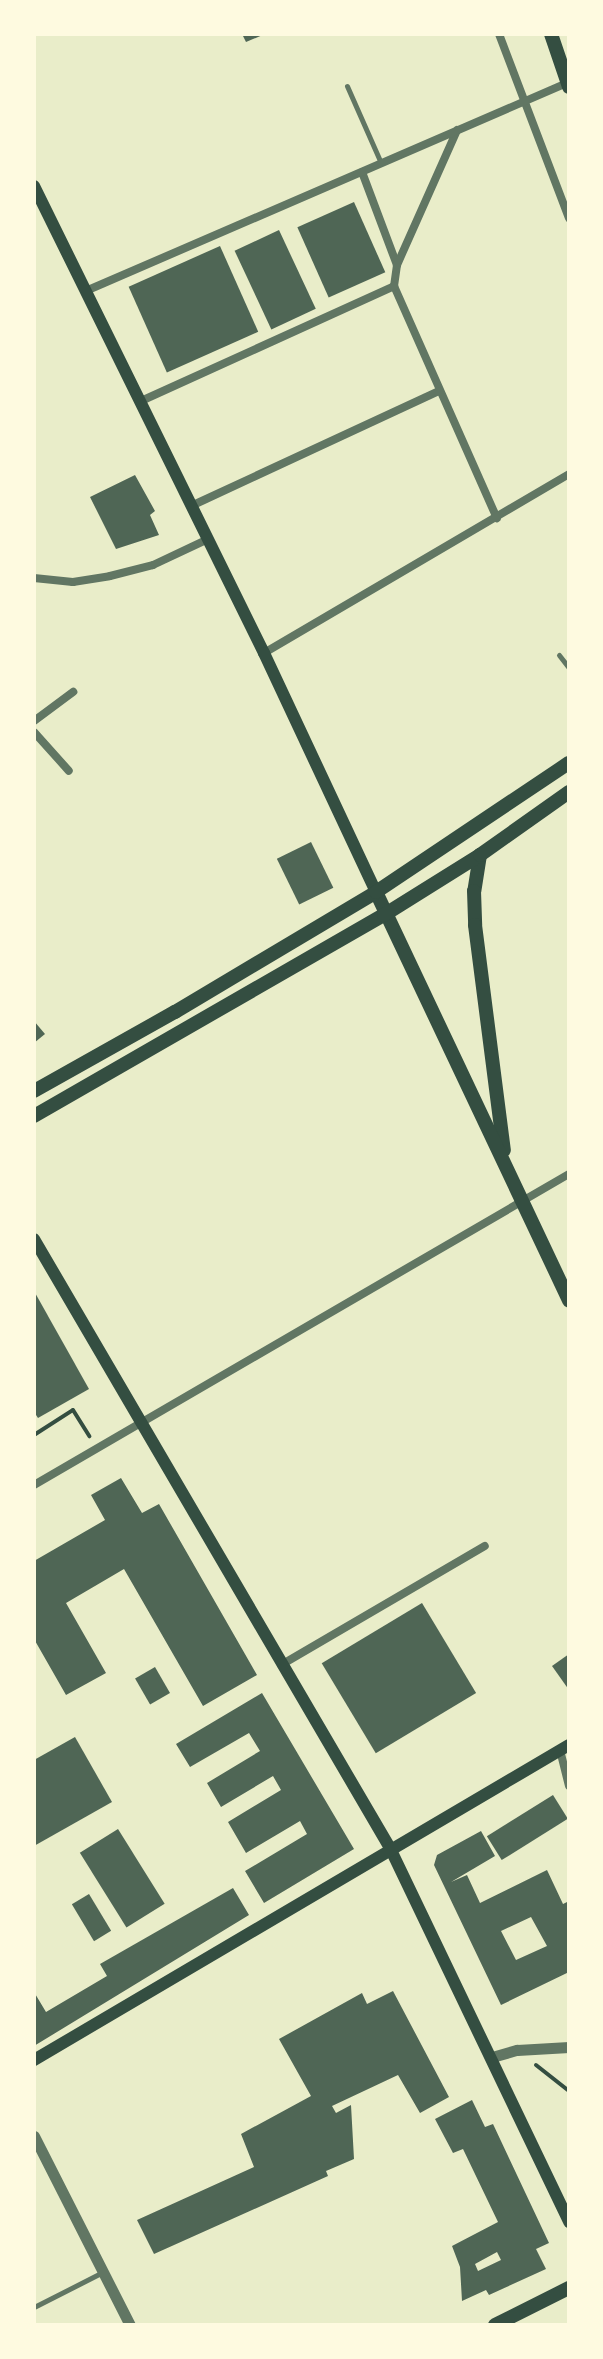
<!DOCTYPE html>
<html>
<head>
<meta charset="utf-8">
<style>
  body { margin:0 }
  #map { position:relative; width:603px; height:2359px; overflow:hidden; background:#e9edc9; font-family:"Open Sans",sans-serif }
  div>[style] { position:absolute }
  .building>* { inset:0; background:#4f6655; transform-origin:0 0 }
  .path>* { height:4px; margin:-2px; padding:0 2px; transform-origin:2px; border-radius:2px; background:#344e41 }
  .service>* { height:5px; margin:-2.5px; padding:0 2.5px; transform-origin:2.5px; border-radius:2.5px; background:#617663 }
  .minor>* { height:8px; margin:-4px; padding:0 4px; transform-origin:4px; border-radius:4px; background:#617663 }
  .tertiary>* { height:11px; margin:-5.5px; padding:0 5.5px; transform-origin:5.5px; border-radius:5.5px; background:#617663 }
  .secondary>* { height:12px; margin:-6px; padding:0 6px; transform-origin:6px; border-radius:6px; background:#344e41 }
  .primary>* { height:14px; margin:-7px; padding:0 7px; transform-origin:7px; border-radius:7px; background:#344e41 }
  span { translate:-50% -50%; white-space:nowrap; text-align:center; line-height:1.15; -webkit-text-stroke:8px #fefae0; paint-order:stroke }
  .frame { position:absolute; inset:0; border:36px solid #fefae0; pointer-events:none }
</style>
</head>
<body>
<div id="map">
  <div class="building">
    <i style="clip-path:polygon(242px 34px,265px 34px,246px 42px)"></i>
    <i style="left:354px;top:202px;width:77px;height:62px;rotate:66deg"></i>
    <i style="left:279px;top:230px;width:87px;height:49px;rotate:65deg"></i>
    <i style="left:220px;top:246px;width:94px;height:100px;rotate:66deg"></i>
    <i style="clip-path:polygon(135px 475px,155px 511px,150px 515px,159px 535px,116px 549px,90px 497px)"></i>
    <i style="left:311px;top:842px;width:51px;height:38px;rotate:64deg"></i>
    <i style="clip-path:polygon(34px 1021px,45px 1034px,34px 1043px)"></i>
    <i style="clip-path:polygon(34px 1291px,89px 1389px,38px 1418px,34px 1412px)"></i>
    <i style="clip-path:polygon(121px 1478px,142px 1513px,159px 1504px,257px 1675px,203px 1706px,124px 1569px,66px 1603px,106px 1673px,66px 1695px,34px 1639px,34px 1561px,105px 1520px,91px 1495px)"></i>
    <i style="left:422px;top:1603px;width:105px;height:117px;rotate:59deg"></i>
    <i style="clip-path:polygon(569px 1654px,569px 1690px,552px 1666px)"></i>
    <i style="left:155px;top:1667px;width:30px;height:23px;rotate:60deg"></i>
    <i style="clip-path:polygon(262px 1693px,354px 1849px,264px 1903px,245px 1871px,307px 1834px,300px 1821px,246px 1853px,228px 1822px,281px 1790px,273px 1776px,221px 1807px,207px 1783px,260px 1751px,249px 1733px,190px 1767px,176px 1744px)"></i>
    <i style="clip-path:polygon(75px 1737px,112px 1802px,34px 1846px,34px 1760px)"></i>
    <i style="left:553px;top:1795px;width:28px;height:78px;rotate:58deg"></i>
    <i style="left:118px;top:1829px;width:88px;height:45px;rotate:58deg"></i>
    <i style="clip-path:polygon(evenodd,481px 1831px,495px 1856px,451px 1882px,467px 1875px,480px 1903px,547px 1870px,563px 1904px,569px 1901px,569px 1972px,501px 2005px,434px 1865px,437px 1855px,481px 1831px,531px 1917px,547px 1946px,516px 1960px,501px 1931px,531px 1917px)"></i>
    <i style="clip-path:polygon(233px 1888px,249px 1915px,34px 2046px,34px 1992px,46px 2012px,107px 1976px,100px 1964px)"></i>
    <i style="left:89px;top:1894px;width:43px;height:20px;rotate:59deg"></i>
    <i style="clip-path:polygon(393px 1991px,449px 2097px,420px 2113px,398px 2075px,332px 2106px,336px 2113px,351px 2105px,354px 2159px,326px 2171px,328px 2176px,154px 2254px,137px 2220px,254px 2167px,241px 2134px,311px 2096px,279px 2039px,362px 1993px,367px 2004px)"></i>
    <i style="clip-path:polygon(evenodd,472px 2100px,485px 2127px,493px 2124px,549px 2243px,536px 2249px,546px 2269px,489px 2295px,486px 2290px,462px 2301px,460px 2267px,452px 2246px,498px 2222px,463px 2149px,453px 2153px,435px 2119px,472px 2100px,497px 2252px,501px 2260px,478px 2271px,475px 2264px,497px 2252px)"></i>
  </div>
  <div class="path">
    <i style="left:34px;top:1435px;width:46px;rotate:-32.7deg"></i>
    <i style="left:73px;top:1410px;width:31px;rotate:58deg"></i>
    <i style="left:536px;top:2065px;width:42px;rotate:38.2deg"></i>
  </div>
  <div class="service">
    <i style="left:347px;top:86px;width:84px;rotate:66.2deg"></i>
    <i style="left:559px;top:655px;width:16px;rotate:52deg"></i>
    <i style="left:34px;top:2307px;width:75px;rotate:-26.9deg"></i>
  </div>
  <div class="minor">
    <i style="left:499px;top:34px;width:197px;rotate:69.2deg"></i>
    <i style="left:362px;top:172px;width:99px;rotate:69.4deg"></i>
    <i style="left:397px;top:265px;width:21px;rotate:98deg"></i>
    <i style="left:394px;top:286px;width:254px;rotate:66.1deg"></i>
    <i style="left:397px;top:265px;width:148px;rotate:-66deg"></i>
    <i style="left:88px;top:290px;width:522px;rotate:-23.37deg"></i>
    <i style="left:141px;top:401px;width:278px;rotate:-24.4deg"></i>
    <i style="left:191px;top:506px;width:273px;rotate:-24.9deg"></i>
    <i style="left:34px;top:578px;width:39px;rotate:6deg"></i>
    <i style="left:73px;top:582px;width:37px;rotate:-9deg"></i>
    <i style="left:110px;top:576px;width:44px;rotate:-14.3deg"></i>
    <i style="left:153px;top:565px;width:59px;rotate:-25.3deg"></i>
    <i style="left:264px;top:653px;width:354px;rotate:-30.4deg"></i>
    <i style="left:34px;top:721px;width:49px;rotate:-36.6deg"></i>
    <i style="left:34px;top:732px;width:52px;rotate:48.1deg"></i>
    <i style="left:34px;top:1485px;width:619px;rotate:-30.17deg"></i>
    <i style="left:281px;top:1665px;width:236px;rotate:-30.3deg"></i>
    <i style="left:560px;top:1750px;width:37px;rotate:76deg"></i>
  </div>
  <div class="tertiary">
    <i style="left:492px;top:2057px;width:26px;rotate:-16deg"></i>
    <i style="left:517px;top:2050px;width:52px;rotate:-3.3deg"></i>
    <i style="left:34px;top:2136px;width:212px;rotate:63.1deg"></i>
  </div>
  <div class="secondary">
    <i style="left:34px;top:186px;width:521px;rotate:63.78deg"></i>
    <i style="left:264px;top:653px;width:264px;rotate:64.9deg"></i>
    <i style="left:34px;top:1239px;width:705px;rotate:59.69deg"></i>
    <i style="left:390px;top:1848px;width:415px;rotate:64.4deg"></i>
    <i style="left:34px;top:2060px;width:621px;rotate:-30.49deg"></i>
  </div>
  <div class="primary">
    <i style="left:551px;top:34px;width:56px;rotate:71.2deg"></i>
    <i style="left:480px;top:855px;width:36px;rotate:99deg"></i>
    <i style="left:474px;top:891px;width:34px;rotate:88deg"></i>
    <i style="left:475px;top:925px;width:227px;rotate:82.7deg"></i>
    <i style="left:376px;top:892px;width:452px;rotate:64.7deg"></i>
    <i style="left:34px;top:1091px;width:162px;rotate:-29.3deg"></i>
    <i style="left:175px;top:1012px;width:234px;rotate:-30.8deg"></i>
    <i style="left:376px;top:892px;width:232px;rotate:-33.8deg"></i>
    <i style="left:34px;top:1116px;width:404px;rotate:-29.9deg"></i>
    <i style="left:384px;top:915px;width:113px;rotate:-32deg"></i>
    <i style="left:480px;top:855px;width:109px;rotate:-35.3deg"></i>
    <i style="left:495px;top:2325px;width:83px;rotate:-26.6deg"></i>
  </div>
  <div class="frame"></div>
</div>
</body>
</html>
